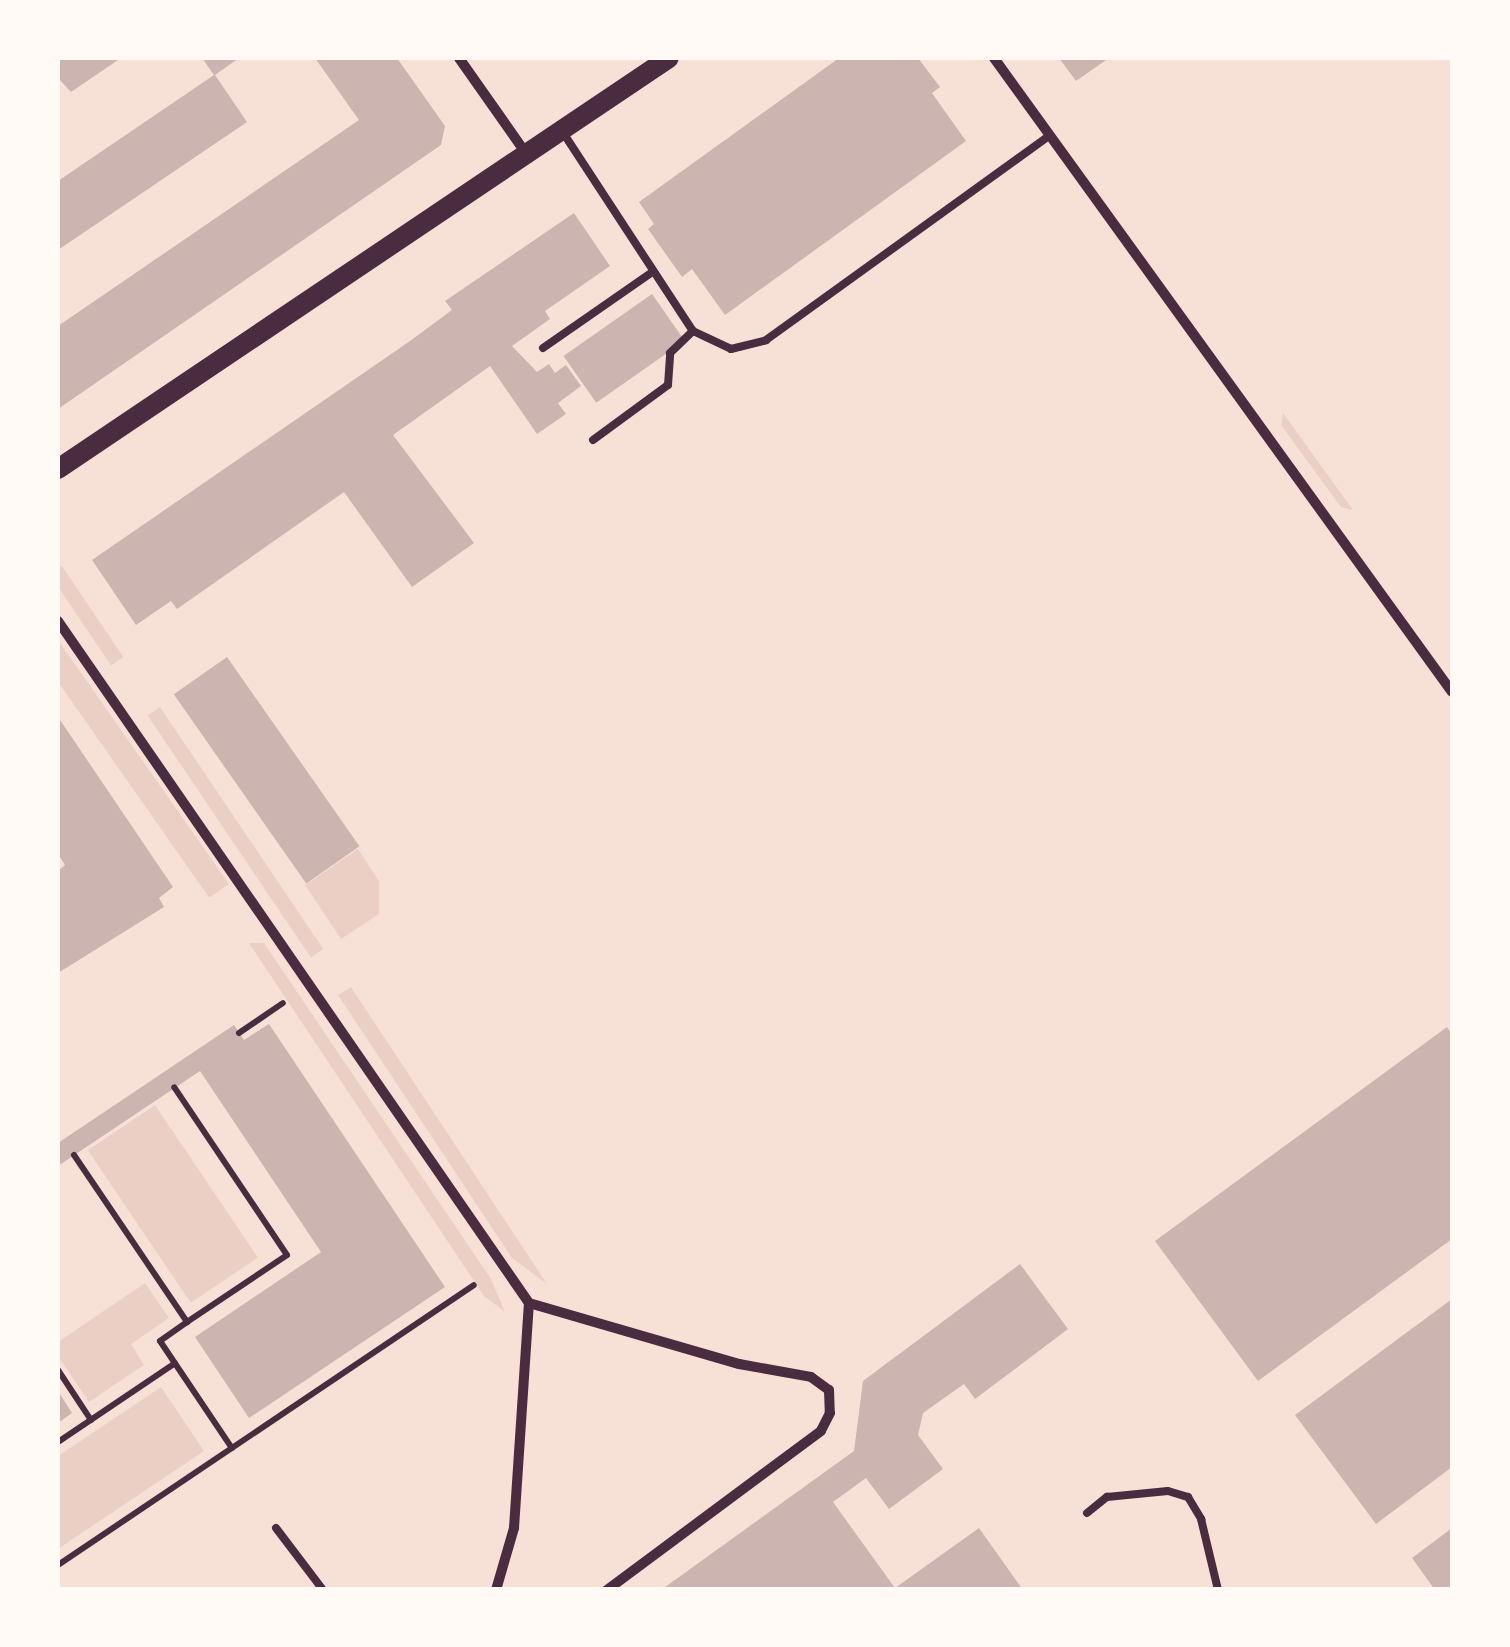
<!DOCTYPE html>
<html>
<head>
<meta charset="utf-8">
<style>
  body { margin:0 }
  #map { position:relative; width:1510px; height:1647px; overflow:hidden; background:#f7e1d7; font-family:Figtree,sans-serif }
  div>[style] { position:absolute }
  .green>* { inset:0; background:#ebcfc5; transform-origin:0 0 }
  .building>* { inset:0; background:#ccb4b1; transform-origin:0 0 }
  .path>* { height:6px; margin:-3px; padding:0 3px; transform-origin:3px; border-radius:3px; background:#4a2c40 }
  .service>* { height:8px; margin:-4px; padding:0 4px; transform-origin:4px; border-radius:4px; background:#4a2c40 }
  .minor>* { height:10px; margin:-5px; padding:0 5px; transform-origin:5px; border-radius:5px; background:#4a2c40 }
  .secondary>* { height:20px; margin:-10px; padding:0 10px; transform-origin:10px; border-radius:10px; background:#4a2c40 }
  span { translate:-50% -50%; white-space:nowrap; text-align:center; line-height:1.15; -webkit-text-stroke:10px #fffaf5; paint-order:stroke }
  .frame { position:absolute; inset:0; border:60px solid #fffaf5; pointer-events:none }
</style>
</head>
<body>
<div id="map">
  <div class="green">
    <i style="clip-path:polygon(1283px 413px,1353px 510px,1341px 507px,1281px 425px)"></i>
    <i style="left:62px;top:566px;width:110px;height:15px;rotate:56deg"></i>
    <i style="left:58px;top:640px;width:298px;height:24px;rotate:55deg"></i>
    <i style="left:160px;top:707px;width:292px;height:15px;rotate:56deg"></i>
    <i style="clip-path:polygon(358px 849px,379px 881px,379px 914px,341px 939px,305px 885px)"></i>
    <i style="clip-path:polygon(249px 943px,264px 943px,491px 1279px,505px 1312px,484px 1296px)"></i>
    <i style="clip-path:polygon(351px 987px,547px 1284px,512px 1258px,338px 995px)"></i>
    <i style="left:155px;top:1105px;width:184px;height:81px;rotate:56deg"></i>
    <i style="clip-path:polygon(145px 1283px,169px 1318px,131px 1344px,144px 1365px,89px 1402px,58px 1356px,58px 1342px)"></i>
    <i style="clip-path:polygon(161px 1387px,204px 1451px,58px 1549px,58px 1456px)"></i>
  </div>
  <div class="building">
    <i style="clip-path:polygon(58px 58px,121px 58px,71px 92px,58px 78px)"></i>
    <i style="clip-path:polygon(202px 58px,239px 58px,215px 75px,247px 122px,58px 250px,58px 181px,214px 75px)"></i>
    <i style="clip-path:polygon(315px 58px,397px 58px,445px 126px,441px 145px,58px 409px,58px 326px,359px 120px)"></i>
    <i style="clip-path:polygon(839px 58px,918px 58px,940px 87px,932px 93px,966px 141px,725px 315px,692px 269px,682px 277px,648px 229px,654px 224px,639px 202px)"></i>
    <i style="clip-path:polygon(1059px 58px,1109px 58px,1076px 81px)"></i>
    <i style="clip-path:polygon(574px 213px,610px 266px,545px 311px,550px 319px,512px 346px,537px 372px,549px 364px,555px 373px,566px 365px,581px 386px,558px 403px,566px 414px,537px 434px,490px 366px,393px 435px,474px 543px,412px 587px,344px 492px,177px 609px,171px 601px,136px 625px,92px 560px,410px 341px,452px 310px,445px 301px)"></i>
    <i style="left:652px;top:294px;width:57px;height:108px;rotate:55deg"></i>
    <i style="left:227px;top:657px;width:231px;height:65px;rotate:55deg"></i>
    <i style="clip-path:polygon(58px 717px,173px 887px,159px 898px,164px 907px,58px 973px,58px 871px,65px 865px,58px 854px)"></i>
    <i style="clip-path:polygon(269px 1024px,445px 1287px,249px 1418px,195px 1337px,321px 1252px,200px 1071px,58px 1166px,58px 1143px,234px 1025px,244px 1040px)"></i>
    <i style="clip-path:polygon(1447px 1027px,1452px 1034px,1452px 1239px,1258px 1381px,1155px 1241px)"></i>
    <i style="clip-path:polygon(1020px 1264px,1068px 1329px,975px 1399px,964px 1384px,923px 1413px,918px 1435px,943px 1469px,889px 1509px,866px 1478px,833px 1502px,895px 1588px,979px 1528px,1023px 1590px,661px 1590px,854px 1451px,863px 1381px)"></i>
    <i style="clip-path:polygon(1452px 1299px,1452px 1467px,1376px 1524px,1295px 1415px)"></i>
    <i style="clip-path:polygon(58px 1391px,72px 1413px,58px 1423px)"></i>
    <i style="clip-path:polygon(1452px 1528px,1452px 1590px,1435px 1590px,1412px 1558px)"></i>
  </div>
  <div class="path">
    <i style="left:239px;top:1033px;width:53px;rotate:-34.3deg"></i>
    <i style="left:74px;top:1155px;width:202px;rotate:55.9deg"></i>
    <i style="left:187px;top:1322px;width:120px;rotate:-33.8deg"></i>
    <i style="left:287px;top:1255px;width:202px;rotate:-123.9deg"></i>
    <i style="left:187px;top:1322px;width:33px;rotate:145deg"></i>
    <i style="left:160px;top:1341px;width:129px;rotate:56.1deg"></i>
    <i style="left:58px;top:1370px;width:60px;rotate:56.6deg"></i>
    <i style="left:58px;top:1442px;width:141px;rotate:-34deg"></i>
    <i style="left:58px;top:1565px;width:501px;rotate:-33.94deg"></i>
  </div>
  <div class="service">
    <i style="left:562px;top:131px;width:239px;rotate:56.8deg"></i>
    <i style="left:693px;top:331px;width:42px;rotate:25.3deg"></i>
    <i style="left:731px;top:349px;width:36px;rotate:-14deg"></i>
    <i style="left:766px;top:340px;width:350px;rotate:-35.8deg"></i>
    <i style="left:543px;top:348px;width:131px;rotate:-34.8deg"></i>
    <i style="left:593px;top:440px;width:93px;rotate:-36.3deg"></i>
    <i style="left:668px;top:385px;width:32px;rotate:-86deg"></i>
    <i style="left:670px;top:353px;width:32px;rotate:-44deg"></i>
    <i style="left:1087px;top:1513px;width:26px;rotate:-39deg"></i>
    <i style="left:1107px;top:1497px;width:61px;rotate:-5.6deg"></i>
    <i style="left:1168px;top:1491px;width:21px;rotate:17deg"></i>
    <i style="left:1188px;top:1497px;width:26px;rotate:59deg"></i>
    <i style="left:1201px;top:1519px;width:73px;rotate:76.5deg"></i>
    <i style="left:276px;top:1528px;width:78px;rotate:52.8deg"></i>
  </div>
  <div class="minor">
    <i style="left:459px;top:58px;width:115px;rotate:54.9deg"></i>
    <i style="left:994px;top:58px;width:782px;rotate:54.16deg"></i>
    <i style="left:58px;top:621px;width:829px;rotate:55.37deg"></i>
    <i style="left:529px;top:1303px;width:219px;rotate:16.2deg"></i>
    <i style="left:739px;top:1364px;width:73px;rotate:10.2deg"></i>
    <i style="left:811px;top:1377px;width:22px;rotate:36deg"></i>
    <i style="left:829px;top:1390px;width:23px;rotate:88deg"></i>
    <i style="left:830px;top:1413px;width:20px;rotate:117deg"></i>
    <i style="left:821px;top:1431px;width:267px;rotate:143.4deg"></i>
    <i style="left:496px;top:1590px;width:65px;rotate:-73.8deg"></i>
    <i style="left:514px;top:1528px;width:225px;rotate:-86.2deg"></i>
  </div>
  <div class="secondary">
    <i style="left:58px;top:469px;width:736px;rotate:-33.93deg"></i>
  </div>
  <div class="frame"></div>
</div>
</body>
</html>
